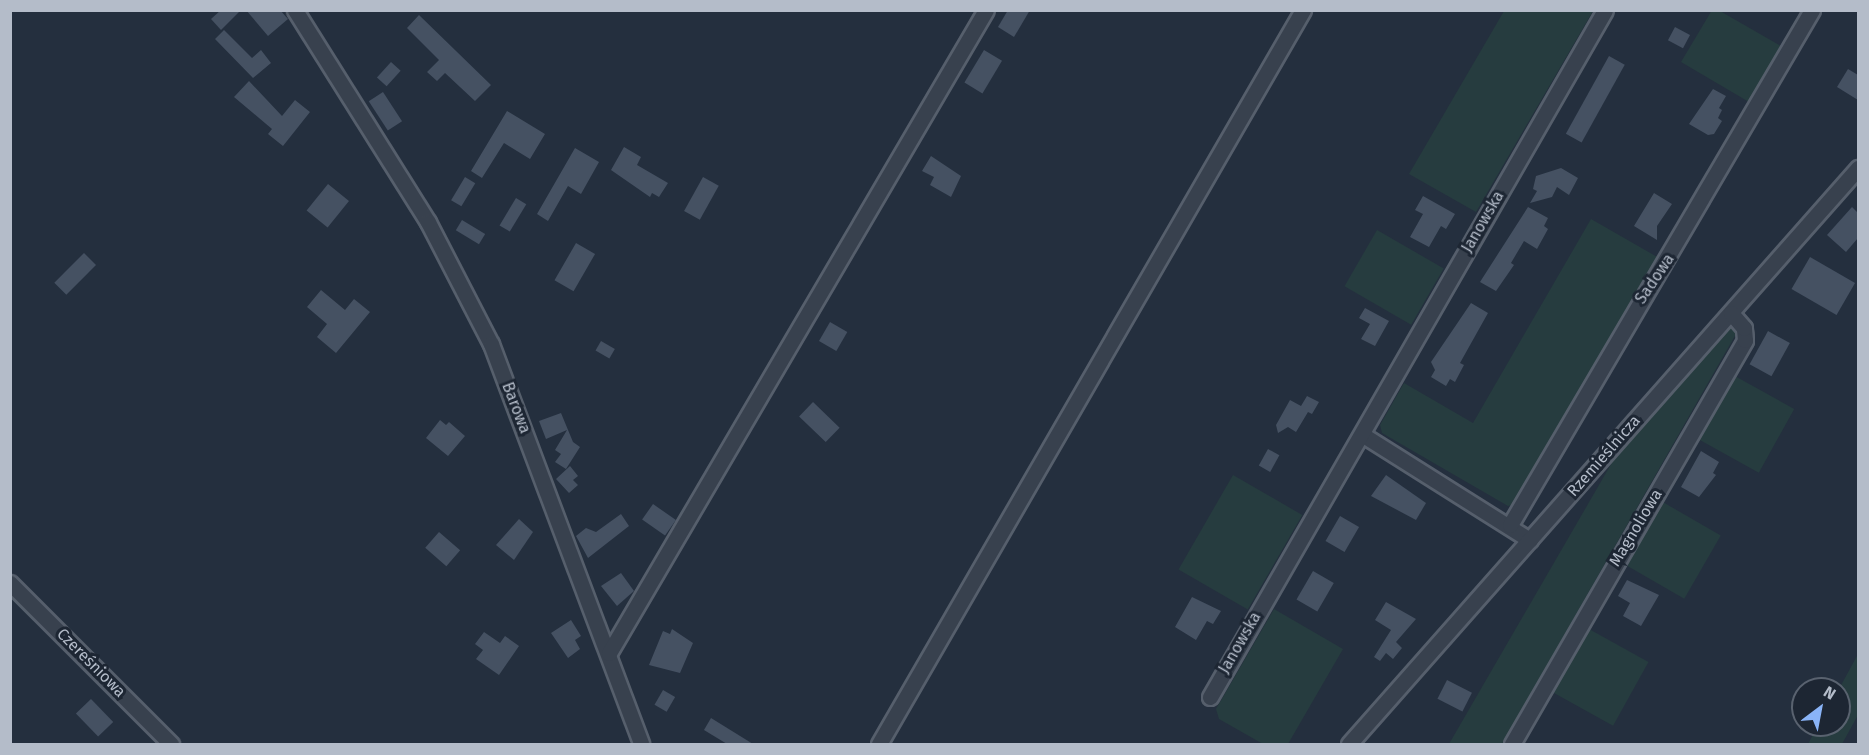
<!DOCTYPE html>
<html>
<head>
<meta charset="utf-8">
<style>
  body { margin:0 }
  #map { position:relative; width:1869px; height:755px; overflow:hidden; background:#242f3e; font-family:"Fira Sans",sans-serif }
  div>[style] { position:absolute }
  .green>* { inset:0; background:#263c3f; transform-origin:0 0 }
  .building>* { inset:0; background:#455162; transform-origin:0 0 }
  .roads { filter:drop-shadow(2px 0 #565f6c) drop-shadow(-2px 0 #565f6c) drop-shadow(0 2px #565f6c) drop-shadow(0 -2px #565f6c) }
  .minor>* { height:15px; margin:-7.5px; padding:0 7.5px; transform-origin:7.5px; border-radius:7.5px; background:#38414e }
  span { translate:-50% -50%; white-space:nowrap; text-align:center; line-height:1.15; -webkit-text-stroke:6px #1d2633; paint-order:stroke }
  .street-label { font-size:16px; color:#b4bcc9 }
  .frame { position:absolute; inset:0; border:12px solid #b4bcc9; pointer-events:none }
  .north { position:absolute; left:1791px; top:677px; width:60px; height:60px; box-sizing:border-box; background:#1d2633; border:2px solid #59626f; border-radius:50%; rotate:32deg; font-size:16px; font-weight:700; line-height:24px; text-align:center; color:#b4bcc9 }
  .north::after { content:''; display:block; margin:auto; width:21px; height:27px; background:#8ab4f8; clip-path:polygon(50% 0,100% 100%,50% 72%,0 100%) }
</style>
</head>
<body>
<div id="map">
  <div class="green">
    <i style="clip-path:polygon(1712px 10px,1720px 11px,1781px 46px,1749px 102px,1681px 62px)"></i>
    <i style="clip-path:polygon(1504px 11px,1593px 11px,1476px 212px,1409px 174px)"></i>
    <i style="clip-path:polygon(1591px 219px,1659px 258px,1516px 504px,1508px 506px,1382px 433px,1380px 425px,1404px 383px,1473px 423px)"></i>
    <i style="left:1377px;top:230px;width:77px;height:65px;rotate:30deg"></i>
    <i style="clip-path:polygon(1731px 324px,1736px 334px,1502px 744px,1449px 744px,1621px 447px)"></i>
    <i style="left:1733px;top:375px;width:70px;height:73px;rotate:29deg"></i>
    <i style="left:1233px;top:475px;width:80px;height:109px;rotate:30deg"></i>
    <i style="left:1661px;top:501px;width:69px;height:73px;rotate:30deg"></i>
    <i style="clip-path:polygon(1274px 609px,1343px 649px,1288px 744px,1263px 744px,1219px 719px,1216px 709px)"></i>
    <i style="left:1589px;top:629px;width:68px;height:73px;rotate:29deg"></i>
    <i style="clip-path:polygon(1858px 654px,1858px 715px,1842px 744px,1808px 744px,1818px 725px,1839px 725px,1839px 689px)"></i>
  </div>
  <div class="building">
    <i style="clip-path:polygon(221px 10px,241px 10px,221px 30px,211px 19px)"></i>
    <i style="clip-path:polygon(246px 10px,280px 10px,288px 19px,268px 36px)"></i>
    <i style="clip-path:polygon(1008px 10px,1030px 10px,1014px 37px,998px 27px)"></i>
    <i style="clip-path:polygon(419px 15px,491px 85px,475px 101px,445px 73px,437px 81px,427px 72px,439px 60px,407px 28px)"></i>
    <i style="left:1675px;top:27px;width:17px;height:15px;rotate:28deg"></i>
    <i style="clip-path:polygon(224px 30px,252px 58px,261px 50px,271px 63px,253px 78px,215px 39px)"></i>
    <i style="left:984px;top:50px;width:21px;height:38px;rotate:31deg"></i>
    <i style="left:1609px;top:56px;width:18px;height:89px;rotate:29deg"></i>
    <i style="left:391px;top:62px;width:13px;height:21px;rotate:42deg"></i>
    <i style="clip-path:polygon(1848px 69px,1858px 75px,1858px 100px,1837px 87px)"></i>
    <i style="clip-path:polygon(249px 81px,282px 116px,295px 100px,310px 112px,283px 146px,268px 134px,272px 129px,234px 97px)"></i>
    <i style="clip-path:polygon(1713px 89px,1726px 96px,1719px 108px,1722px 110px,1718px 118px,1722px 121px,1714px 134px,1708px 135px,1689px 124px)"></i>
    <i style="left:383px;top:92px;width:35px;height:17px;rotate:57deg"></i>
    <i style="clip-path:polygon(507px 111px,545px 134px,530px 159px,504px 143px,482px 178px,471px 171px)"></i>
    <i style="clip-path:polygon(624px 147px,641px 157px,637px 165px,668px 183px,659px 197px,652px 193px,650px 197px,611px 170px)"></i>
    <i style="clip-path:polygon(575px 148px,599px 162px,581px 194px,568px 186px,548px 221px,537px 214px)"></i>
    <i style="clip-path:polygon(931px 156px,961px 176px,951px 197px,930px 185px,934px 177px,922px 171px)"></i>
    <i style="clip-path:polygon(1561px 168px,1578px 178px,1569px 195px,1557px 187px,1552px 197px,1530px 203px,1537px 191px,1533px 189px,1536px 176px)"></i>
    <i style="left:465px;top:177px;width:12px;height:27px;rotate:31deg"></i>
    <i style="left:703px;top:177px;width:18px;height:39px;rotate:29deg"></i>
    <i style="left:328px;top:184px;width:27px;height:34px;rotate:39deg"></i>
    <i style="clip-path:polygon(1654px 193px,1672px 204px,1657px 226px,1657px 240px,1634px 226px)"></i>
    <i style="clip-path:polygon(1423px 196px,1455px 214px,1446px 229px,1441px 226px,1429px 247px,1410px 237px,1423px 214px,1415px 210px)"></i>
    <i style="left:516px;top:198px;width:12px;height:32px;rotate:31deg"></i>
    <i style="clip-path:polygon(1528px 207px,1548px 218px,1544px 226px,1548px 229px,1537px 249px,1524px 241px,1511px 263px,1514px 265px,1496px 291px,1480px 282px)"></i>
    <i style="clip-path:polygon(1852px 207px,1858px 213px,1858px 238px,1846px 252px,1827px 235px)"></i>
    <i style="left:462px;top:220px;width:27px;height:12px;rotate:31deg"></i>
    <i style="left:576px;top:243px;width:22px;height:43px;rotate:30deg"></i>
    <i style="left:84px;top:253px;width:17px;height:42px;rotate:45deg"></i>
    <i style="left:1810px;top:257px;width:52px;height:37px;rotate:30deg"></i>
    <i style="clip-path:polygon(321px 290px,345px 310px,354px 299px,370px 312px,336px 353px,317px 337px,327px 324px,307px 307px)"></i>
    <i style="clip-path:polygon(1471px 303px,1488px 313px,1460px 363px,1464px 365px,1455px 382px,1450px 379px,1446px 386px,1431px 377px,1435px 370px,1431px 362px)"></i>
    <i style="clip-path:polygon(1365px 308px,1389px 321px,1375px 346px,1361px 339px,1370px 324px,1359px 318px)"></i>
    <i style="left:830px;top:322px;width:20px;height:22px;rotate:30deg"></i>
    <i style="left:1768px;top:331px;width:25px;height:38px;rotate:29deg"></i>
    <i style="left:601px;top:341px;width:16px;height:11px;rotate:30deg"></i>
    <i style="clip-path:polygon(1307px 396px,1319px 402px,1312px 414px,1308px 412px,1296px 432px,1288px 427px,1278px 433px,1276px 425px,1290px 400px,1301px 406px)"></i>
    <i style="left:813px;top:402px;width:37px;height:20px;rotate:44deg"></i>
    <i style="clip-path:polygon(561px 413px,573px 442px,580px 447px,566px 469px,555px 462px,561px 454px,555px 450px,567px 430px,546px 439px,539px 421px)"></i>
    <i style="clip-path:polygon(440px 420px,446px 425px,449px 422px,465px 436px,448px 456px,426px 438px)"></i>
    <i style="left:1268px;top:449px;width:13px;height:19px;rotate:29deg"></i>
    <i style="clip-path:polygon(1701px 451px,1719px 462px,1713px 473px,1716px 475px,1699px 497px,1681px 487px)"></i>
    <i style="clip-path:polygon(570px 466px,578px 476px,573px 480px,578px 485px,569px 493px,556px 479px)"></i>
    <i style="clip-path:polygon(1386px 475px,1426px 503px,1416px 520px,1371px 496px)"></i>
    <i style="left:653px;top:504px;width:28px;height:19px;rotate:35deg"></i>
    <i style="clip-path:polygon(621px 514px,629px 526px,588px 558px,576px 536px,586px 528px,596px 532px)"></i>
    <i style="left:1340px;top:516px;width:22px;height:29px;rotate:30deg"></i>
    <i style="clip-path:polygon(519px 519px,533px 532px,514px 560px,496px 545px)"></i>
    <i style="left:439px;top:532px;width:28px;height:21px;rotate:41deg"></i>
    <i style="left:1313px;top:571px;width:24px;height:33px;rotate:30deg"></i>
    <i style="clip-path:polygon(621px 573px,634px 591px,617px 606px,601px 586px)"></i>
    <i style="clip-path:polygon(1627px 580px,1659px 595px,1641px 626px,1623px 616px,1630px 603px,1618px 596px)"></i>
    <i style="clip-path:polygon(1192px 597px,1221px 611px,1213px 624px,1207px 621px,1196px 640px,1175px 627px)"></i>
    <i style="clip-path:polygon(1386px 602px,1416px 619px,1396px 642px,1402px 648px,1393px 659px,1386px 653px,1380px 661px,1374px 657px,1391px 630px,1375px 620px)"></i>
    <i style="clip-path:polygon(571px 620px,581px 636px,575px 640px,580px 649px,568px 658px,551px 633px)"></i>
    <i style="clip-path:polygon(672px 629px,693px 643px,680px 673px,649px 665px,663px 631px,670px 634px)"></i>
    <i style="clip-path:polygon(484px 632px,500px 643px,505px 636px,519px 646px,499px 675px,476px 659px,483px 650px,475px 644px)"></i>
    <i style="left:1447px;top:680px;width:28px;height:21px;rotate:27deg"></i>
    <i style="left:663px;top:690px;width:14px;height:17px;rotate:30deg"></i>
    <i style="left:91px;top:699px;width:32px;height:21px;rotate:46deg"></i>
    <i style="clip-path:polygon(711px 718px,753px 744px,727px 744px,704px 730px)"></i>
  </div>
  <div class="roads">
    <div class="minor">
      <i style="left:295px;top:10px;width:250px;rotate:57.9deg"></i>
      <i style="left:428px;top:222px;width:137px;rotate:62.7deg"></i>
      <i style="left:491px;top:344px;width:427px;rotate:69.4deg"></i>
      <i style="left:1363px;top:435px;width:197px;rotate:32.2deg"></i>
      <i style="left:1510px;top:525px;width:597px;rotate:-59.61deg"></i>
      <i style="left:10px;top:583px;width:228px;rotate:45deg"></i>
      <i style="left:609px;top:653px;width:745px;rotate:-59.62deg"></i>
      <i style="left:1210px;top:697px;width:792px;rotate:-60.1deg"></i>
      <i style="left:879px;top:744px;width:848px;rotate:-59.99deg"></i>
      <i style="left:1349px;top:744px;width:769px;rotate:-48.53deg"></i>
      <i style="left:1512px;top:744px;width:466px;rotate:-60deg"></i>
      <i style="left:1745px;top:340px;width:12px;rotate:-95deg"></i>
      <i style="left:1744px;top:328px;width:20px;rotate:-131deg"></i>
    </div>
  </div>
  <div class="street-label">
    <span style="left:1483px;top:222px;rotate:-60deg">Janowska</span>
    <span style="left:1655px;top:279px;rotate:-56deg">Sadowa</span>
    <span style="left:516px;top:408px;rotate:69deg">Barowa</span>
    <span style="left:1604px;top:456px;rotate:-49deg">Rzemieślnicza</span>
    <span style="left:1636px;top:528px;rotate:-59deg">Magnoliowa</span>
    <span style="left:1240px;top:643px;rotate:-60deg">Janowska</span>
    <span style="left:91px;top:663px;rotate:45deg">Czereśniowa</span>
  </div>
  <div class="frame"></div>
  <div class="north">N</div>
</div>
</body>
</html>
